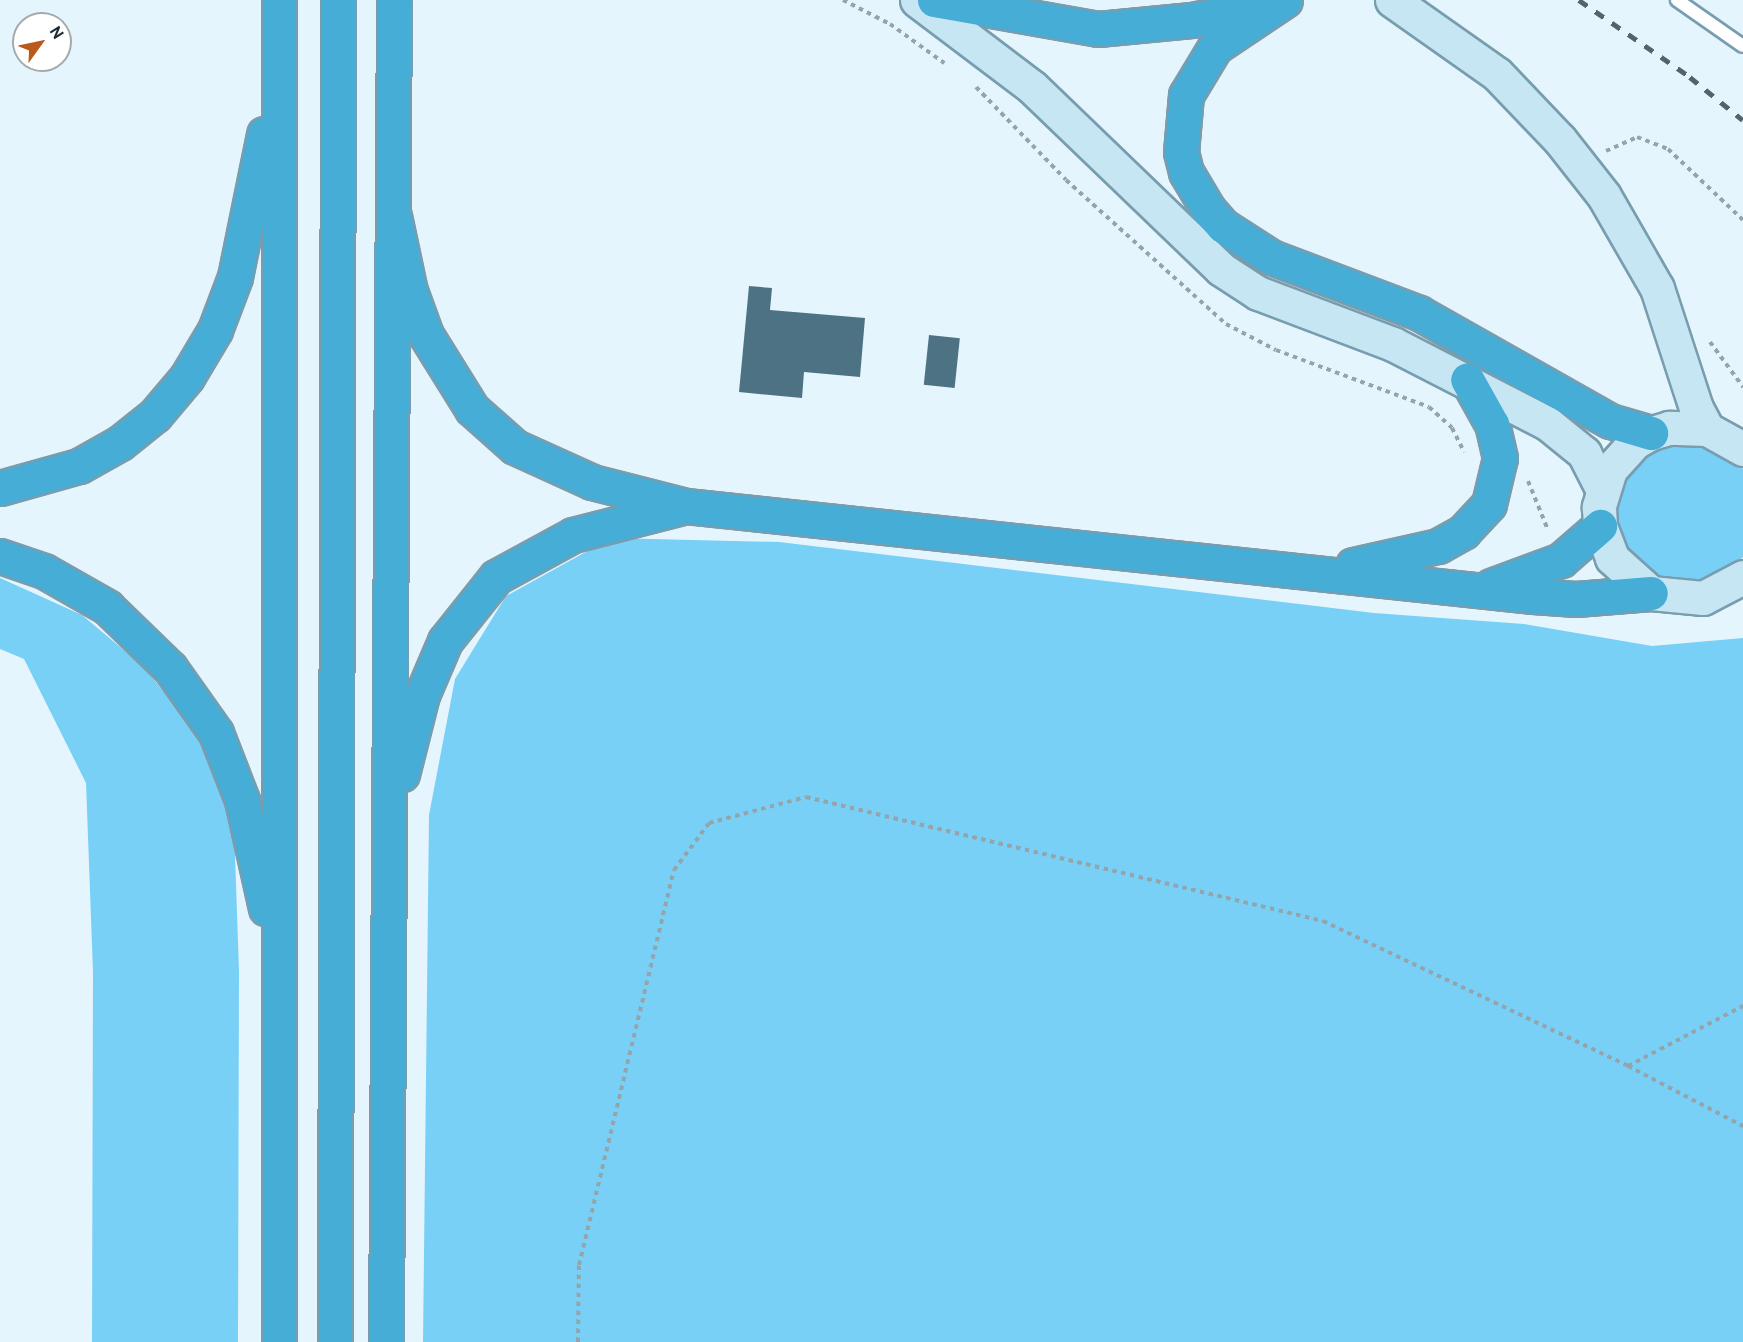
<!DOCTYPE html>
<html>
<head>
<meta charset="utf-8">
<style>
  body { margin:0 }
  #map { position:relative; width:1743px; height:1342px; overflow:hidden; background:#e5f5fd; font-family:Overpass,sans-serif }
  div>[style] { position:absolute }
  .green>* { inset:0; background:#79d0f6 }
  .building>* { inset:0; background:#4d7283; transform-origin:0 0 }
  .path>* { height:4px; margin-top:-2px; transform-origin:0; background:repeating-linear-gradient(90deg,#94a4ac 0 4.5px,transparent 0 9px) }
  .roads { filter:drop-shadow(2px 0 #779daf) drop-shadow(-2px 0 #779daf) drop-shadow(0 2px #779daf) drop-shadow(0 -2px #779daf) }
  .lane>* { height:12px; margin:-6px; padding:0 6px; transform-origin:6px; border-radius:6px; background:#fff }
  .secondary>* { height:33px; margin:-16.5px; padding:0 16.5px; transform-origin:16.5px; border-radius:16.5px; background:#c7e6f3 }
  .highway>* { height:33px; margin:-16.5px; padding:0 16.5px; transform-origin:16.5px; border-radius:16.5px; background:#45add6 }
  .rail>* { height:4.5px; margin-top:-2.25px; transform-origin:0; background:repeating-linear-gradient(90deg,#54636b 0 10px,transparent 0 20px) }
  span { translate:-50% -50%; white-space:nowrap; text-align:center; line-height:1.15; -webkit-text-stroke:6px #fff; paint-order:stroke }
  .north { position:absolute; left:12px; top:12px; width:60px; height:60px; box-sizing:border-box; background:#fff; border:2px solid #a5abad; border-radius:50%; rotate:57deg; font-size:16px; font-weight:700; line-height:24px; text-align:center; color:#1d2c33 }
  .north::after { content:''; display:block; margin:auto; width:21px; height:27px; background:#ba591a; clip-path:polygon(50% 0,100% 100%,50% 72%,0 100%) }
</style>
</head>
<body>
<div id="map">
  <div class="green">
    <i style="clip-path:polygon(1699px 441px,1731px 456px,1743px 469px,1743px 557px,1732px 569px,1703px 584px,1654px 579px,1628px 558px,1614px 526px,1616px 491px,1634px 461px,1664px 443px)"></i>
    <i style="clip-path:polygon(611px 538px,779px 542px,1374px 613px,1524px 624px,1652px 646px,1743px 638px,1743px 1342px,423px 1342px,429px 815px,455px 679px,506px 596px)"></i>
    <i style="clip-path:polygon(0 578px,82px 615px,144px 667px,209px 749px,234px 826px,239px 971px,238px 1342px,92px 1342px,93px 972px,86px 783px,24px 659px,0 649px)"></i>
  </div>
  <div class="building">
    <i style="clip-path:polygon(749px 286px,772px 288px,770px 310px,865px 318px,860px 377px,804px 372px,802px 398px,739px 392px)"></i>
    <i style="left:929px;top:335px;width:31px;height:50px;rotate:6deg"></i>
  </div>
  <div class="path">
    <i style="left:843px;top:0;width:53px;rotate:27.1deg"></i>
    <i style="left:890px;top:24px;width:67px;rotate:35.8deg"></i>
    <i style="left:976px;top:87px;width:129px;rotate:45.9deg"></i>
    <i style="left:1066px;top:180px;width:215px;rotate:42deg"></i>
    <i style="left:1226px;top:324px;width:56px;rotate:27.5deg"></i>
    <i style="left:1276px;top:350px;width:163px;rotate:20.4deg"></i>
    <i style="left:1429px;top:407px;width:31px;rotate:42deg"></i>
    <i style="left:1452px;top:428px;width:27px;rotate:63deg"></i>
    <i style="left:1606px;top:151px;width:34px;rotate:-24deg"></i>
    <i style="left:1637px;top:137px;width:33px;rotate:21deg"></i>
    <i style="left:1668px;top:149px;width:103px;rotate:43.4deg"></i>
    <i style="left:1710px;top:342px;width:56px;rotate:53.7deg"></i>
    <i style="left:1528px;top:481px;width:53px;rotate:67.8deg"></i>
    <i style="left:1628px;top:1066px;width:130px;rotate:-27.6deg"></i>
    <i style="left:578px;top:1342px;width:77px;rotate:-89.3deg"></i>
    <i style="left:579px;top:1265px;width:406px;rotate:-76.5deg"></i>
    <i style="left:674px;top:870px;width:59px;rotate:-53.3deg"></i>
    <i style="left:709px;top:823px;width:100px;rotate:-15deg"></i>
    <i style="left:806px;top:797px;width:532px;rotate:13.49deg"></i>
    <i style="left:1323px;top:921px;width:338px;rotate:25.4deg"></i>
    <i style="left:1628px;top:1066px;width:130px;rotate:27.6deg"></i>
  </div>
  <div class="roads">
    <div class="lane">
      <i style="left:1677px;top:0;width:80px;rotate:34.9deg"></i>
    </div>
    <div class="secondary">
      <i style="left:917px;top:0;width:144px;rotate:37.1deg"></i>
      <i style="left:1032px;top:87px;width:262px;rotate:43.9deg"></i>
      <i style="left:1221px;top:269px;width:44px;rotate:33deg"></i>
      <i style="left:1258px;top:293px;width:144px;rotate:20.7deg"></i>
      <i style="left:1393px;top:344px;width:173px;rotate:27.2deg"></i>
      <i style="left:1547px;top:423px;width:48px;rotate:39deg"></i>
      <i style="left:1584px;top:453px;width:39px;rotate:63deg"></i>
      <i style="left:1392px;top:0;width:128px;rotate:35.2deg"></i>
      <i style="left:1497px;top:74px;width:91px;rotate:46.3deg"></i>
      <i style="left:1560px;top:140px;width:71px;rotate:51.8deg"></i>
      <i style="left:1604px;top:196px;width:106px;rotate:60.1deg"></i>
      <i style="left:1657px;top:288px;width:126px;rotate:72deg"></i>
      <i style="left:1696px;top:408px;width:24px;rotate:62deg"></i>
      <i style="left:1743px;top:449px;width:41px;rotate:-150.9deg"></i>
      <i style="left:1707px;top:429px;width:38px;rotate:-178deg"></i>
      <i style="left:1669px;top:428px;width:19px;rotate:164deg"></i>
      <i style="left:1651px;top:433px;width:18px;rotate:151deg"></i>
      <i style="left:1635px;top:442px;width:38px;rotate:132deg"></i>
      <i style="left:1610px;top:470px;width:39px;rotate:107deg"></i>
      <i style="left:1599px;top:507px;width:19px;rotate:87deg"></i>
      <i style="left:1600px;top:526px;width:34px;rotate:69deg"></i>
      <i style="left:1612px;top:558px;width:52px;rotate:41.9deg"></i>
      <i style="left:1651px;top:593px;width:52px;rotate:5.5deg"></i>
      <i style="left:1703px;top:598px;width:45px;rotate:-27.7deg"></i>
    </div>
    <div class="highway">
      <i style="left:279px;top:0;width:1342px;rotate:90deg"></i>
      <i style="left:934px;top:0;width:167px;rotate:10deg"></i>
      <i style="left:1098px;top:29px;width:94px;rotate:-5.5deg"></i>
      <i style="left:1192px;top:20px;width:70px;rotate:-11.5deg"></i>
      <i style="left:1285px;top:0;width:84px;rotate:146.1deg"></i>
      <i style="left:1215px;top:47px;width:56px;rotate:121.1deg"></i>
      <i style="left:1186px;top:95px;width:57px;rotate:95deg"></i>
      <i style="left:1181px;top:152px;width:21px;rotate:76deg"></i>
      <i style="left:1186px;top:172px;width:43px;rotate:59.3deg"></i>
      <i style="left:1208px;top:209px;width:23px;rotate:49deg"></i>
      <i style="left:1223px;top:226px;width:57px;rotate:32.9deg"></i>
      <i style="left:1271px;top:257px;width:158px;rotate:20.7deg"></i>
      <i style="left:1419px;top:313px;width:219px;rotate:29.5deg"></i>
      <i style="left:1610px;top:421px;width:43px;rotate:16.3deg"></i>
      <i style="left:394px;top:216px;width:77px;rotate:78deg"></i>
      <i style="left:410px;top:291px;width:47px;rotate:70deg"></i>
      <i style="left:426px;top:335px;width:87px;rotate:58.1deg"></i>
      <i style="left:472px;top:409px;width:57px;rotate:41.5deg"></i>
      <i style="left:515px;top:447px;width:85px;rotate:24.4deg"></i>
      <i style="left:592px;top:482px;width:97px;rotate:14.3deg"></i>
      <i style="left:686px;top:506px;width:852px;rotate:6.07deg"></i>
      <i style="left:1533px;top:596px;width:43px;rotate:4deg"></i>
      <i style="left:1576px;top:599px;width:75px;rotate:-4.6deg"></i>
      <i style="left:0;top:488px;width:82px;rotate:-15.6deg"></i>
      <i style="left:79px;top:466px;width:47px;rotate:-29.3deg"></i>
      <i style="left:120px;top:443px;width:45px;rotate:-38.7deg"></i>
      <i style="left:155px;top:415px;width:50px;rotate:-49.9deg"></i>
      <i style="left:187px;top:377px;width:55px;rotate:-59.2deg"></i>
      <i style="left:215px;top:330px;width:57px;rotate:-69.3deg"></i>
      <i style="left:235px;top:277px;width:146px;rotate:-78.5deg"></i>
      <i style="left:0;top:556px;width:46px;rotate:18.8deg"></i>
      <i style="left:44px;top:571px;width:73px;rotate:29.7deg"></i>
      <i style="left:107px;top:607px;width:88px;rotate:44.1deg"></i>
      <i style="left:170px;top:668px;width:80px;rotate:54.7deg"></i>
      <i style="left:216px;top:733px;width:72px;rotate:68.8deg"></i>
      <i style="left:242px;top:800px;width:111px;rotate:77.5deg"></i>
      <i style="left:1353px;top:565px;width:87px;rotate:-12.6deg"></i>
      <i style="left:1438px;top:546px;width:29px;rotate:-29deg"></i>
      <i style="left:1463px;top:532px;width:38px;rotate:-47deg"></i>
      <i style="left:1489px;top:504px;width:47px;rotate:-76.6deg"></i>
      <i style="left:1500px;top:458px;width:35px;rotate:-103deg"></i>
      <i style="left:1492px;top:424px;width:51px;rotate:-119.1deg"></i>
      <i style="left:1491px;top:586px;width:75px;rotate:-20.4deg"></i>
      <i style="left:1561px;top:560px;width:52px;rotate:-41.1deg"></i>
      <i style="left:402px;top:774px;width:81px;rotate:-75.8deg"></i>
      <i style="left:422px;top:695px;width:59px;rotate:-66.9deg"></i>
      <i style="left:445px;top:641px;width:82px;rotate:-51.4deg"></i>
      <i style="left:496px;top:577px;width:88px;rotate:-28.6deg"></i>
      <i style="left:573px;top:535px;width:109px;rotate:-14.3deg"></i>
      <i style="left:335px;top:1342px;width:1342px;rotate:-89.87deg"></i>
      <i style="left:386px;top:1342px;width:1342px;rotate:-89.66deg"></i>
    </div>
  </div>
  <div class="rail">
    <i style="left:1579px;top:0;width:135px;rotate:34.7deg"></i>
    <i style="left:1690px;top:77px;width:68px;rotate:39.1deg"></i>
  </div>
  <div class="north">N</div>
</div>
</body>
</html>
